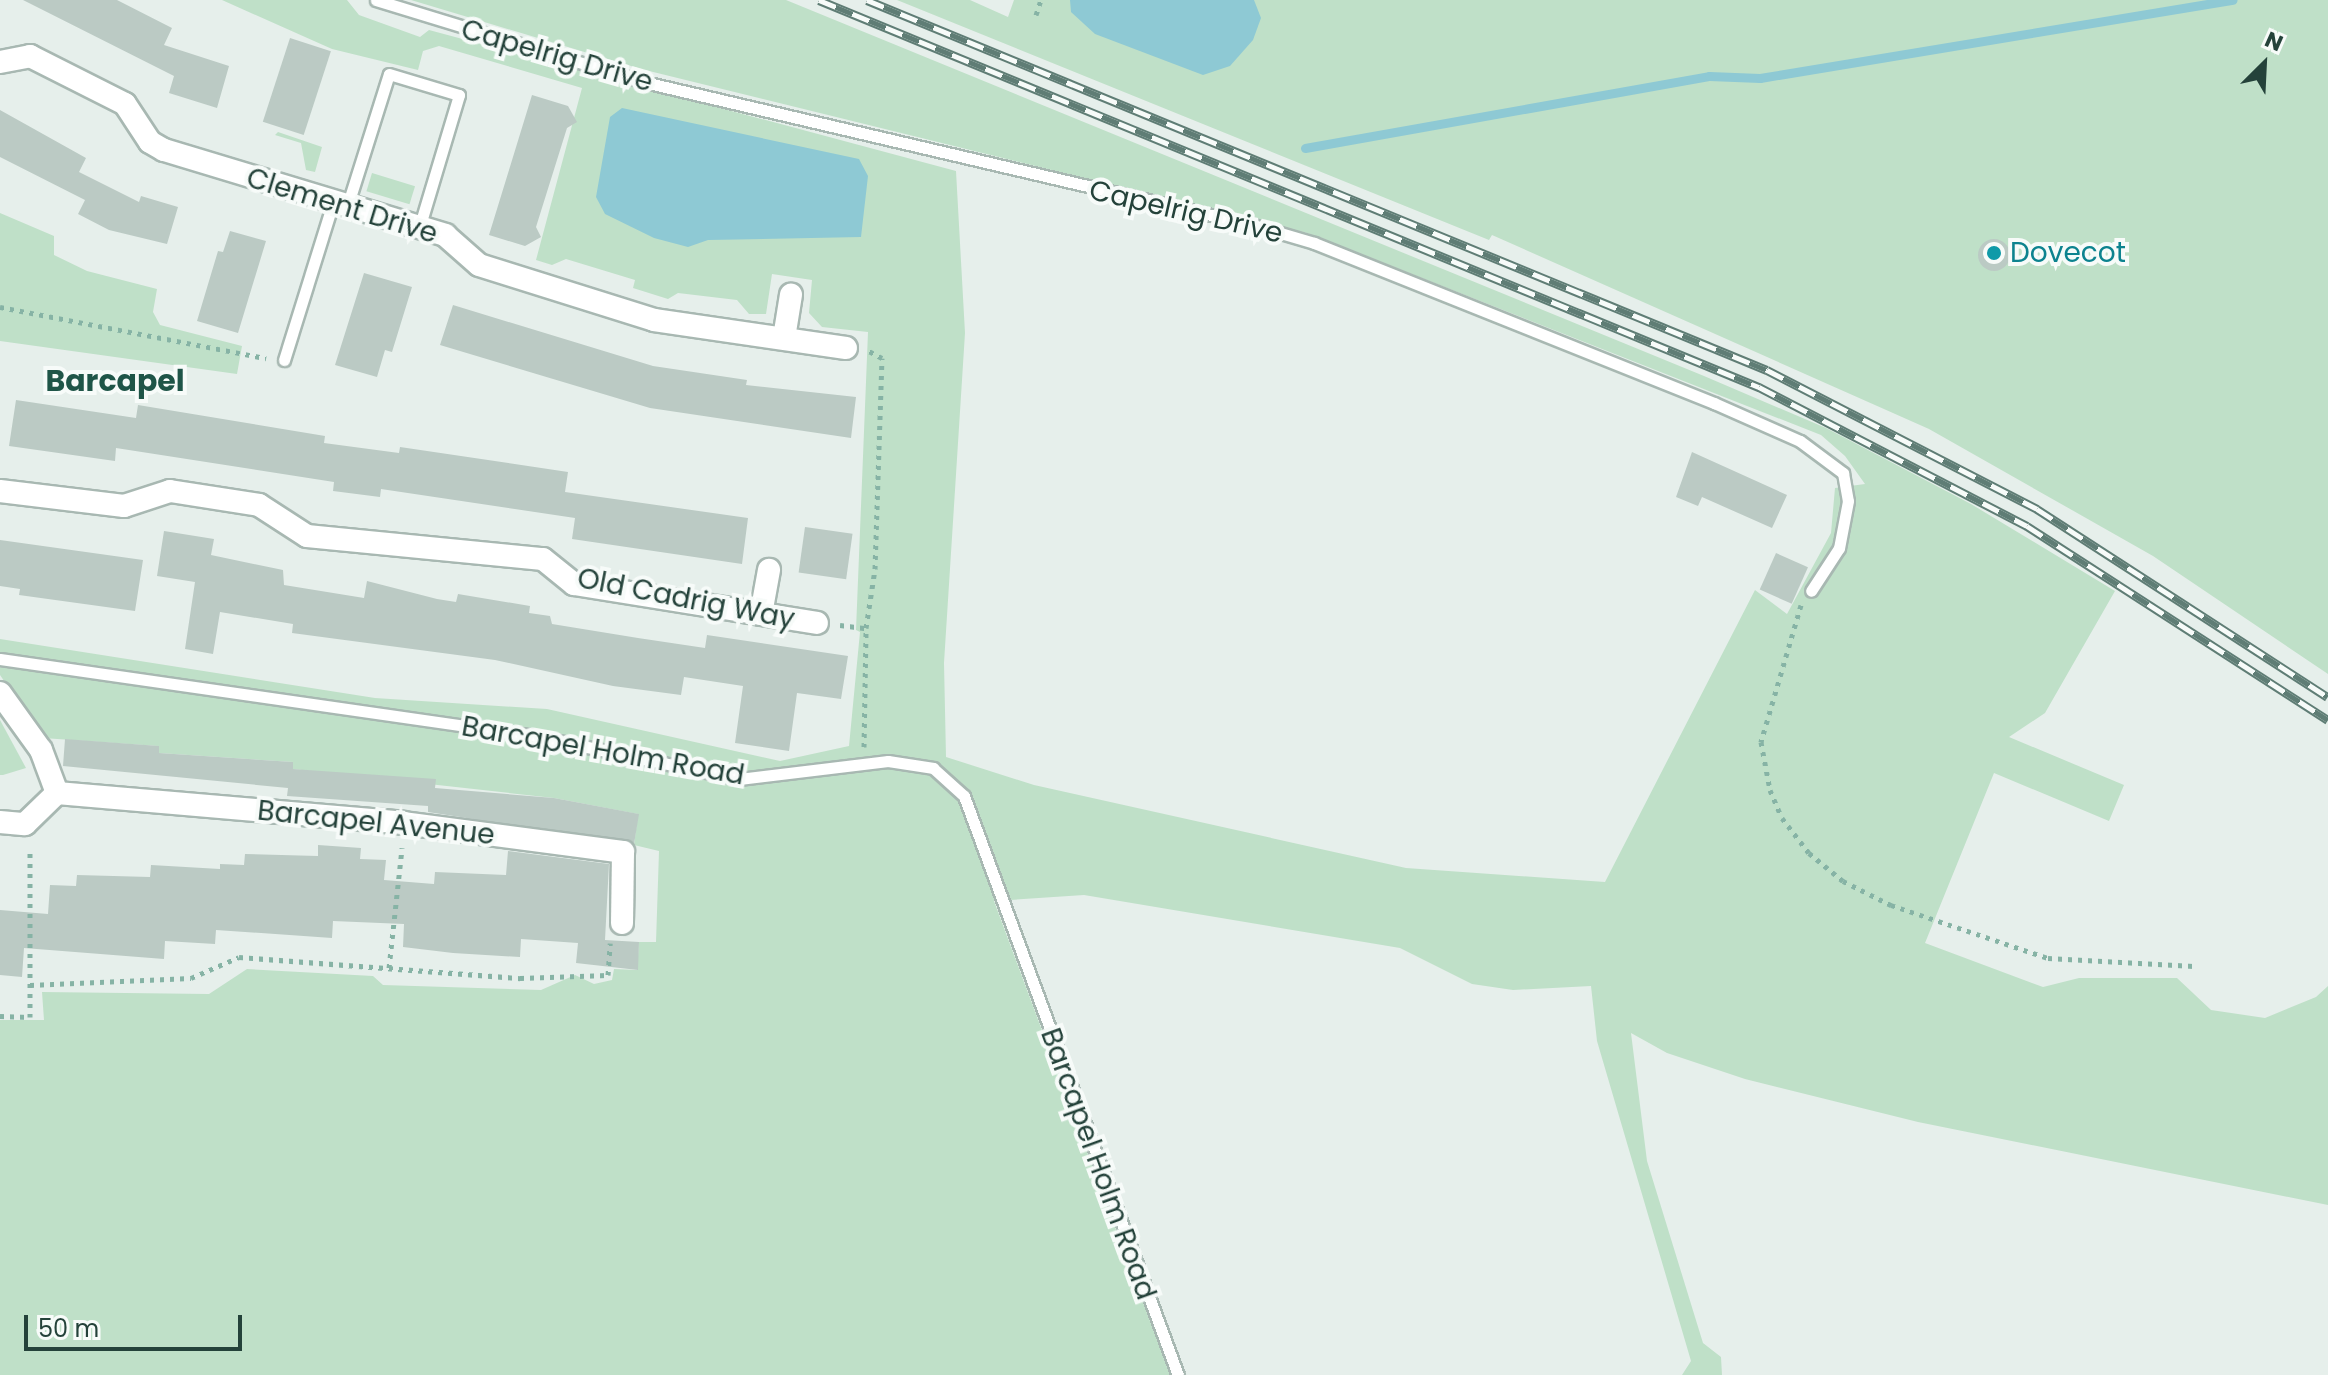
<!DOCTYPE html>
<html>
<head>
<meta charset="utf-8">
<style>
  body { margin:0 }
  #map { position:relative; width:2328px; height:1375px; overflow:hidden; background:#e6efeb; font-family:Poppins,sans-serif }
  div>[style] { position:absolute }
  .green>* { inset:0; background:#bfe0c8; transform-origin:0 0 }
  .water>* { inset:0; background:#8ec9d4 }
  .stream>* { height:9px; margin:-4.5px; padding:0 4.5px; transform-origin:4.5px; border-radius:4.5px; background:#8ec9d4 }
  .building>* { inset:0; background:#bbcac4; transform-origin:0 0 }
  .round { border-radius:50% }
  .path>* { height:5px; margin-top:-2.5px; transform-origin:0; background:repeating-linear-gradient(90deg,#86b3a5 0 4px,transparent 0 10px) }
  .roads { filter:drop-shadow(2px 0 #a8b8b2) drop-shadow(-2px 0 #a8b8b2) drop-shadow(0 2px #a8b8b2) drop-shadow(0 -2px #a8b8b2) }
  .service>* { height:11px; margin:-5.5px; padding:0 5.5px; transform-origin:5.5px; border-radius:5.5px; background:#fff }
  .minor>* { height:22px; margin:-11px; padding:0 11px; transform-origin:11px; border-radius:11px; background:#fff }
  .rail>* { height:9px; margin-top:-4.5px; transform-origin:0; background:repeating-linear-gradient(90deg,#f7fbf9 0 18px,#5f7d75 0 36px); box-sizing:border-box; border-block:2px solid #5f7d75 }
  .dots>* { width:22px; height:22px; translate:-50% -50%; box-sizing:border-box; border:4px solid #f7fbf9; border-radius:50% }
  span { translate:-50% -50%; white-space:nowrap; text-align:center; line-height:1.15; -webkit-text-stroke:8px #f7fbf9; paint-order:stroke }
  .street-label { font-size:28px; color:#24423a }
  .culture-label { font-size:28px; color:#0d838f }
  .left { translate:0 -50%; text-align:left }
  .neighbourhood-label { font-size:30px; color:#1f5548; font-weight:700 }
  .north { position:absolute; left:2224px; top:24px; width:80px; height:80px; -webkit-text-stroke:6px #f7fbf9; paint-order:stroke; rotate:24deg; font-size:22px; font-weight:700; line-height:32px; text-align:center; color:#24423a }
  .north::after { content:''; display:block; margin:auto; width:28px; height:36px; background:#24423a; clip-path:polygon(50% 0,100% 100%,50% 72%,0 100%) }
  .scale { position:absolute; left:24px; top:1315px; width:218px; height:36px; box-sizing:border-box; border:4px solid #24423a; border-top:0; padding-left:10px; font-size:24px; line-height:28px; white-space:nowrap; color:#24423a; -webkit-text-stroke:6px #f7fbf9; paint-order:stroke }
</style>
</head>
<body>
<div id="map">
  <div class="green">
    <i style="clip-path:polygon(222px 0,347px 0,359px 15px,420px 37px,429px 30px,956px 171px,965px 333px,944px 663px,946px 757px,1034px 785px,1406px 868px,1605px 882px,1755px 590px,1787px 614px,1831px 533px,1835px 488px,1865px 484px,1845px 456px,1821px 435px,1307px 233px,641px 69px,411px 0,786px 0,1704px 376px,1826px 428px,1971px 504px,2115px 591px,2045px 713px,2009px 737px,2124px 785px,2109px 821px,1994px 773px,1925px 943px,2043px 987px,2079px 978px,2177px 978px,2211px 1010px,2265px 1018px,2316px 997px,2328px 986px,2328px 1205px,1918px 1122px,1745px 1079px,1667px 1053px,1631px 1033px,1647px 1161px,1703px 1343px,1721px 1357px,1722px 1375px,1682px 1375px,1691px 1361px,1597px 1041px,1591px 986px,1513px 990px,1472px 984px,1400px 948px,1084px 895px,994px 901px,1170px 1375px,0 1375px,0 1020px,44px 1020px,42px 992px,209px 994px,247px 969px,373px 976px,383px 985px,541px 990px,575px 975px,594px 984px,612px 980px,614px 969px,637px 970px,639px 942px,656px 942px,659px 851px,634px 845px,638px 814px,554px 798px,293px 769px,293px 762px,159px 753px,158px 746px,43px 738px,0 675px,0 639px,375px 698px,547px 709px,780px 761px,849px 746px,860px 632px,856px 630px,868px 332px,822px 327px,809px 313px,812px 280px,772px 274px,766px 314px,749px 314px,737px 300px,678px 293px,668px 299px,633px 288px,635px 280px,566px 259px,552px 265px,536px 260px,582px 88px,439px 46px,423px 51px,418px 70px,332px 49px)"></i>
    <i style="clip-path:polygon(897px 0,970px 0,1008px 17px,1014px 0,2328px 0,2328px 674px,2153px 556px,1929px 429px,1492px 235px,1489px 240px)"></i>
    <i style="clip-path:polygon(278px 132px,322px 147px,315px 172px,306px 170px,301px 143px,275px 135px)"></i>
    <i style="left:372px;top:173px;width:45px;height:19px;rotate:17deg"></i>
    <i style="clip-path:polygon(0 213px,54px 236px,54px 255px,87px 271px,157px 289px,153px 312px,160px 325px,242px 346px,237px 374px,0 341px)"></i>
    <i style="clip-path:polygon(0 720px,26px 768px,3px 775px,0 775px)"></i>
  </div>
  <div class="water">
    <i style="clip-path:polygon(1070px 0,1254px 0,1261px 18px,1253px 40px,1230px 66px,1203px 75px,1095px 34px,1071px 12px)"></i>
    <i style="clip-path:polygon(622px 108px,859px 159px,868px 176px,861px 237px,708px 240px,688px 247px,654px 238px,605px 214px,596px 197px,610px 117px)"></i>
  </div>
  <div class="stream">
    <i style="left:1305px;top:148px;width:410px;rotate:-10.1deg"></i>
    <i style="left:1709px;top:76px;width:51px;rotate:2.2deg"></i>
    <i style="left:1760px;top:78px;width:479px;rotate:-9.4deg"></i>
  </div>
  <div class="building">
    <i style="clip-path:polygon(23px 0,117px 0,172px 28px,164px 45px,229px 66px,217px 108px,169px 93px,174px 76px)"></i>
    <i style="left:290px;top:38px;width:43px;height:88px;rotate:18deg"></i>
    <i style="clip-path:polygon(532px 95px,568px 106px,577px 122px,567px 128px,536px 227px,541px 237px,525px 246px,489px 235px)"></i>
    <i style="clip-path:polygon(0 110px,86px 158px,79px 172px,139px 202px,141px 196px,178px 207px,167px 244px,109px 230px,78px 214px,85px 200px,0 157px)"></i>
    <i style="clip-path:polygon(230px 231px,266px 241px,238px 333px,197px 321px,218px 251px,223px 252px)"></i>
    <i class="round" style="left:1978px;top:239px;width:32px;height:32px"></i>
    <i style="clip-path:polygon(364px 273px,412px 287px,392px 352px,385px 350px,377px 377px,335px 365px)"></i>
    <i style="clip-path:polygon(453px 305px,653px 366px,747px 380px,746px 385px,856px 397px,851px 438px,650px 408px,440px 345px)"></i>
    <i style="clip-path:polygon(16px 400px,136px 418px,138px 405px,325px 436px,324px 443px,399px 453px,400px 447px,568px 472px,565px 492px,748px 518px,742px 564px,572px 539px,575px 518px,381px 489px,380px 497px,333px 491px,334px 482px,116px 448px,115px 461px,9px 446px)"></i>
    <i style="clip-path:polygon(1692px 452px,1787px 495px,1772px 528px,1702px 497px,1698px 506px,1676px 497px)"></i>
    <i style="left:805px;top:527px;width:48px;height:46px;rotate:8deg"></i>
    <i style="clip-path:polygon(164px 531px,214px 539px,211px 555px,283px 570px,284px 585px,364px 598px,367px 581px,437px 599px,456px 602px,458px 594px,530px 606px,529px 613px,550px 616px,552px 624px,638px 638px,705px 648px,707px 635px,848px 656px,841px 699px,797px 693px,789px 751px,735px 743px,743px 686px,684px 677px,681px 695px,613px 686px,495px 660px,292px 633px,293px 624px,220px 612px,213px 654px,185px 649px,195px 582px,157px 576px)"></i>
    <i style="clip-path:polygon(0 540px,143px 560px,135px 611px,19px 595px,20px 589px,0 586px)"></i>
    <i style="left:1776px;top:553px;width:35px;height:40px;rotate:24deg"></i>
    <i style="clip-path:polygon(65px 739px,159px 746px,159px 753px,293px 762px,293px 769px,436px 779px,435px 788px,554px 798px,639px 814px,634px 844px,428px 812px,428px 806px,287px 796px,288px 788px,63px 766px)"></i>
    <i style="clip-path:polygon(318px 845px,361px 848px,360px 859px,386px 860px,384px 880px,434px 884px,435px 872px,506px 875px,508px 851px,609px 864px,605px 940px,639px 942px,638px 970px,576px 963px,578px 943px,521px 939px,520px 957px,453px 953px,403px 947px,404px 924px,333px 921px,332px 938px,216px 930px,215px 944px,165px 941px,164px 959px,24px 948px,22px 977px,0 975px,0 910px,48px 914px,50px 885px,76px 886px,77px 875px,150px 877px,151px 865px,220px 869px,220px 864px,244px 865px,245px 854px,318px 856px)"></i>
  </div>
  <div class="path">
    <i style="left:1036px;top:15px;width:16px;rotate:-72deg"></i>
    <i style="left:0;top:307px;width:271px;rotate:10.9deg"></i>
    <i style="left:1801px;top:605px;width:143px;rotate:106.3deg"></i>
    <i style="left:1761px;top:742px;width:49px;rotate:79.4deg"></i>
    <i style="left:1770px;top:790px;width:30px;rotate:67deg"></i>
    <i style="left:1782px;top:818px;width:44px;rotate:52.4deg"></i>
    <i style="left:1809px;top:853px;width:44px;rotate:39.5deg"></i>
    <i style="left:1843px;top:881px;width:54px;rotate:26.6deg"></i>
    <i style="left:1891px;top:905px;width:166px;rotate:18.7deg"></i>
    <i style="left:2048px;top:958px;width:146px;rotate:3.1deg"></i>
    <i style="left:840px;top:625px;width:26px;rotate:7deg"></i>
    <i style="left:866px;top:628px;width:60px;rotate:-81.3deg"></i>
    <i style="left:875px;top:569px;width:211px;rotate:-88.1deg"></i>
    <i style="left:882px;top:358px;width:17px;rotate:-152deg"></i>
    <i style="left:864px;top:747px;width:119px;rotate:-89deg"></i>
    <i style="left:389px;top:968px;width:121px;rotate:-83.8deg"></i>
    <i style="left:30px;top:985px;width:161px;rotate:-2.5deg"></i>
    <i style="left:191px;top:978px;width:52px;rotate:-23.6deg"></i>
    <i style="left:239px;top:957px;width:282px;rotate:4.3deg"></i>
    <i style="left:520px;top:978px;width:88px;rotate:-2deg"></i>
    <i style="left:608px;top:975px;width:32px;rotate:-86deg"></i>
    <i style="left:0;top:1016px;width:30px;rotate:2deg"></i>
    <i style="left:30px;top:1017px;width:168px;rotate:-90deg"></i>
  </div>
  <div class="roads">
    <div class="service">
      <i style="left:376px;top:0;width:280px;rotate:17deg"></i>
      <i style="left:644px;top:82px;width:622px;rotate:13.19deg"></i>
      <i style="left:1250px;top:224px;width:67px;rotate:16.5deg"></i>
      <i style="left:1314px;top:243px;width:431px;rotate:21.8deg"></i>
      <i style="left:1714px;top:403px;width:94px;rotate:23.8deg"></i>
      <i style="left:1800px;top:441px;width:54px;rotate:36.7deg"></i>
      <i style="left:1843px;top:473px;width:28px;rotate:80deg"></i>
      <i style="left:1848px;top:501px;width:48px;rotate:100.8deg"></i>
      <i style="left:1839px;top:548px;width:51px;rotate:123.1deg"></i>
      <i style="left:347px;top:207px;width:139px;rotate:-72.5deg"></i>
      <i style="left:389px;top:74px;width:73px;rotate:16.7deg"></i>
      <i style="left:459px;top:95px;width:139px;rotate:106.7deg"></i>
      <i style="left:284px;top:360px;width:164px;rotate:-72.7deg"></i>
      <i style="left:0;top:659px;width:541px;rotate:8.19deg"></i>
      <i style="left:535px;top:736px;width:208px;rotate:11.9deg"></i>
      <i style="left:739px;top:779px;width:150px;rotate:-6.9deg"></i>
      <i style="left:888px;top:761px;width:46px;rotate:8.8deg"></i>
      <i style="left:933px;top:768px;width:42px;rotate:42.1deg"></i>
      <i style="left:964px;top:796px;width:617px;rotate:69.72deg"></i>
    </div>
    <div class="minor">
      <i style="left:0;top:62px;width:31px;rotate:-11deg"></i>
      <i style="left:30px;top:56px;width:106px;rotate:26.8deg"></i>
      <i style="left:125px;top:104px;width:45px;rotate:56.7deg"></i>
      <i style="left:150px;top:142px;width:16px;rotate:30deg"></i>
      <i style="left:164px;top:150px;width:294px;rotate:16.8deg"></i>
      <i style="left:445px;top:235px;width:45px;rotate:41.4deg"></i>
      <i style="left:479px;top:265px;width:183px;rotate:17.4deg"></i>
      <i style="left:654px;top:320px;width:194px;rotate:8.3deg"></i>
      <i style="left:784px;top:338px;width:44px;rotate:-80.8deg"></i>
      <i style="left:0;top:491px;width:125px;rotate:6.9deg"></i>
      <i style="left:124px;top:506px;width:48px;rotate:-18.1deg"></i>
      <i style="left:170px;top:491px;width:90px;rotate:8.9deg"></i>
      <i style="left:259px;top:505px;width:57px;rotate:32.9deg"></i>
      <i style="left:307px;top:536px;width:237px;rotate:5.6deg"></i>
      <i style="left:543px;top:559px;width:40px;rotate:39deg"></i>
      <i style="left:574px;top:584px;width:246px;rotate:9.1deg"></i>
      <i style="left:761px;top:614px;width:45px;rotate:-79.7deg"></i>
      <i style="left:0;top:693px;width:70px;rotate:54.3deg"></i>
      <i style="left:41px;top:750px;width:46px;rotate:69.6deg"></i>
      <i style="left:57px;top:793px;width:348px;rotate:4.9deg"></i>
      <i style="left:404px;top:823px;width:221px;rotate:7.5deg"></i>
      <i style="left:623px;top:852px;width:71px;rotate:90.8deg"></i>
      <i style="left:0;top:822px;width:25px;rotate:5deg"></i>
      <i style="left:25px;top:824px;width:45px;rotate:-44.1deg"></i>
    </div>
  </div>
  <div class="rail">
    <i style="left:819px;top:0;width:1017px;rotate:22.38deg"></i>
    <i style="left:1759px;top:387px;width:302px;rotate:27.4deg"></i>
    <i style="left:2027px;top:526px;width:358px;rotate:32.8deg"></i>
    <i style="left:867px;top:0;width:973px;rotate:22.35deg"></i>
    <i style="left:1767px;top:370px;width:304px;rotate:27.2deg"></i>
    <i style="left:2037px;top:509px;width:346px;rotate:32.9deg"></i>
  </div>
  <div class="dots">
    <i style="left:1994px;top:253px;background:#0f9aa8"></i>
  </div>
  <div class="street-label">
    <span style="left:557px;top:56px;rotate:16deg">Capelrig Drive</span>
    <span style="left:342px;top:206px;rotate:17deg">Clement Drive</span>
    <span style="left:1186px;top:212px;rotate:13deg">Capelrig Drive</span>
    <span style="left:686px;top:599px;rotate:11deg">Old Cadrig Way</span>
    <span style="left:603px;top:751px;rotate:10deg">Barcapel Holm Road</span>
    <span style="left:376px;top:823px;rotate:6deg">Barcapel Avenue</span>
    <span style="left:1098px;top:1164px;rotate:70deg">Barcapel Holm Road</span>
  </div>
  <div class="culture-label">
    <span class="left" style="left:2010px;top:253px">Dovecot</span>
  </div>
  <div class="neighbourhood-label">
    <span style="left:115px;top:381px">Barcapel</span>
  </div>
  <div class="north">N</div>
  <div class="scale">50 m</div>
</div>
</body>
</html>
